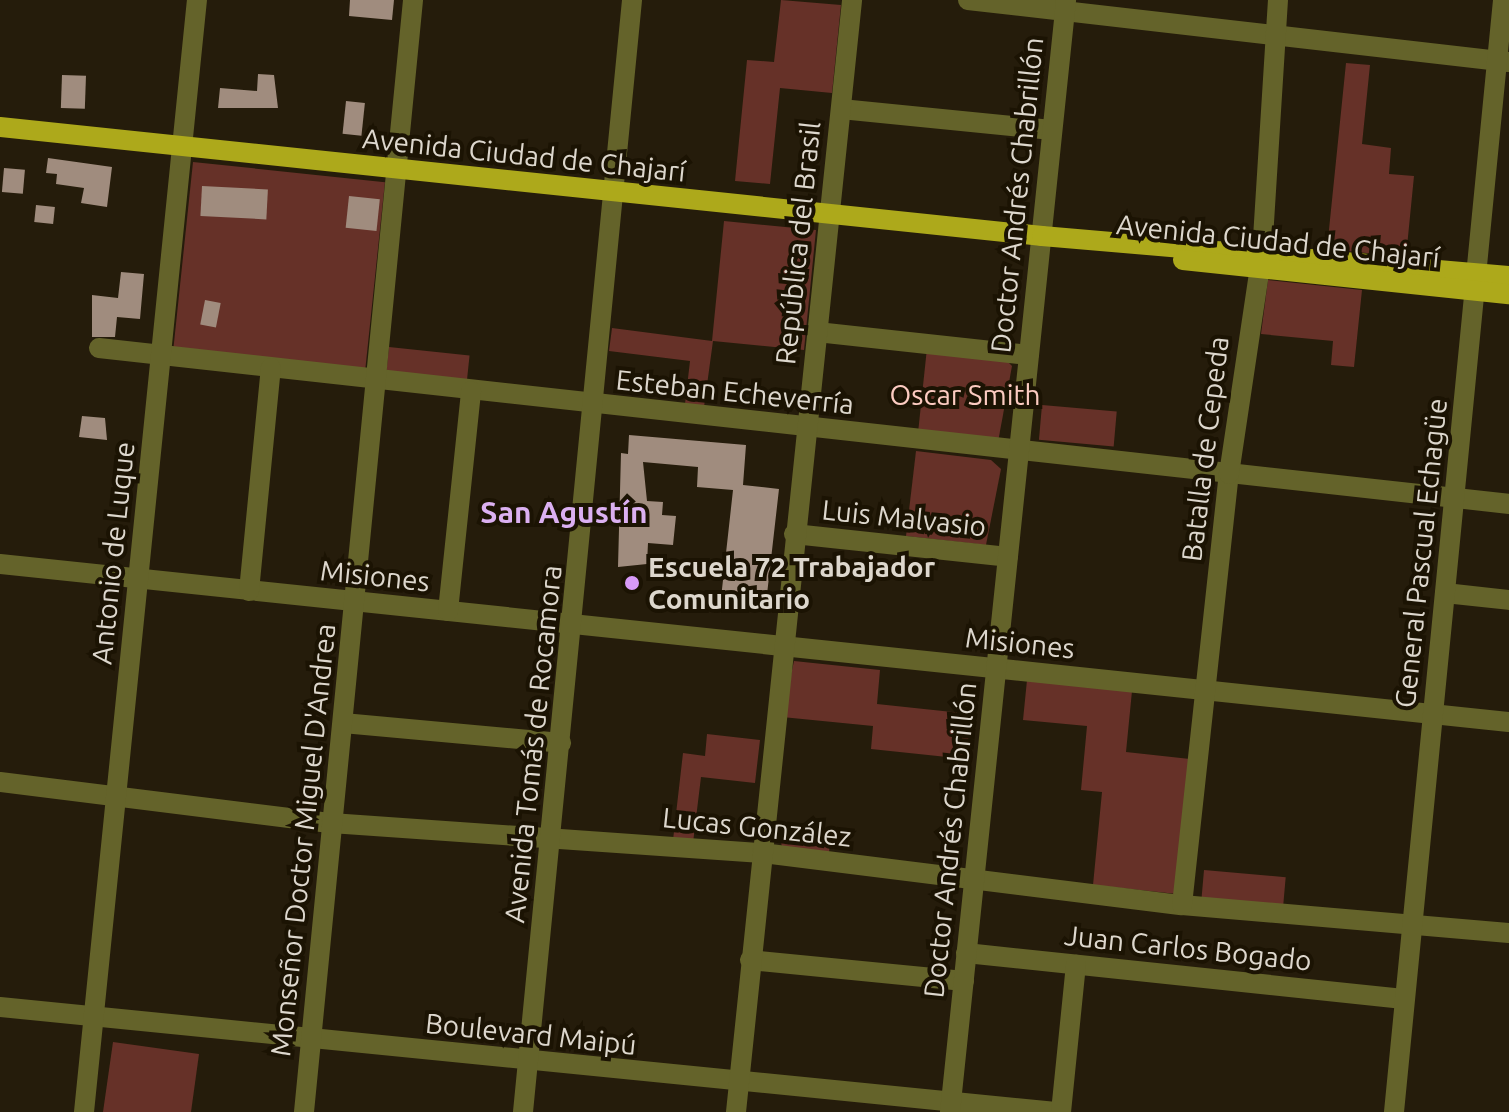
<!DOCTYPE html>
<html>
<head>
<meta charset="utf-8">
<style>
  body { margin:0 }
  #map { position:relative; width:1509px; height:1112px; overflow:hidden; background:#251c0b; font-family:Ubuntu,sans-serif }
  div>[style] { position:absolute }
  .green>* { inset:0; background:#663128; transform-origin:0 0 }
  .building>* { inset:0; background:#a08c7e; transform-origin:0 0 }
  .minor>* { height:20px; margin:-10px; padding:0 10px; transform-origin:10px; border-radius:10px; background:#64632a }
  .major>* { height:20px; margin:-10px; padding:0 10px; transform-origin:10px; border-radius:10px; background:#ada91b }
  .dots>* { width:22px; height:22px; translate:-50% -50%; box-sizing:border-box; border:4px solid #1b1303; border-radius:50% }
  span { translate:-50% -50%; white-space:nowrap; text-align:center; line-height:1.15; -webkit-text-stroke:8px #1b1303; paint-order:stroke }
  .street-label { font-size:28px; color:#ddd7cd }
  .park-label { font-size:28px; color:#fccbc1 }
  .poi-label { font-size:28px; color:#ddd7cd; font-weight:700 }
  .left { translate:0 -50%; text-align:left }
  .neighbourhood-label { font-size:30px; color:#dbb0f1; font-weight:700 }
</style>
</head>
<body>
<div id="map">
  <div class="green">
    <i style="clip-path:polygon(781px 0,841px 5px,832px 93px,780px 88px,770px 184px,735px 181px,747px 60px,774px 62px)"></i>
    <i style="clip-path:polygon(1346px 63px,1370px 65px,1362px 144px,1391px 148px,1389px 174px,1414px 176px,1406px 257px,1327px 249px)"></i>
    <i style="left:193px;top:162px;width:193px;height:188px;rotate:6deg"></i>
    <i style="clip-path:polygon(724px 221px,816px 230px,804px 350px,713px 341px,704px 407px,685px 404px,690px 361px,609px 351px,612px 328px,712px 341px)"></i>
    <i style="clip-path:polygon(1268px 280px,1362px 290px,1354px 367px,1331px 365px,1333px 341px,1261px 334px)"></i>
    <i style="left:389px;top:347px;width:81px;height:27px;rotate:6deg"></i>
    <i style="clip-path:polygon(927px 348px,1003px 357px,1012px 366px,998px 442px,918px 433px)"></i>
    <i style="left:1042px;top:405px;width:75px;height:35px;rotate:5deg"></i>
    <i style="clip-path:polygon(916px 451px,991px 460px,1001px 469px,986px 545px,906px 536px)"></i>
    <i style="clip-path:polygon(794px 661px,880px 670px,877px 704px,971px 714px,966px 759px,871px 749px,873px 726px,782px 717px)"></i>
    <i style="clip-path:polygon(1027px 680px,1132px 691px,1126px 752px,1190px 759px,1177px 894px,1093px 885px,1102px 792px,1081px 790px,1087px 726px,1023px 720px)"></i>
    <i style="clip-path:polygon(707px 734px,760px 740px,755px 783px,701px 777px,693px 843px,673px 840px,683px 753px,705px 756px)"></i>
    <i style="clip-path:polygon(777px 823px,831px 829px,829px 853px,782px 847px)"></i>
    <i style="left:1204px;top:870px;width:82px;height:29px;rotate:5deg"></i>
    <i style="clip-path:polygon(113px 1042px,199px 1054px,191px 1112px,103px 1112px)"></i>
  </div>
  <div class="building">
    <i style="clip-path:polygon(350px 0,394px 0,392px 20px,349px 16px)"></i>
    <i style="clip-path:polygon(258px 74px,274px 75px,278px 108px,218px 108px,220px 88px,257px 91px)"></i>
    <i style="left:62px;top:75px;width:24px;height:33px;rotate:2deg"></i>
    <i style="left:346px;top:101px;width:19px;height:33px;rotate:6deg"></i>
    <i style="clip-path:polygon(48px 158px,112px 167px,107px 207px,81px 203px,84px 188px,56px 184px,57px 174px,46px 173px)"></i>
    <i style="left:4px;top:168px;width:21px;height:24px;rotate:5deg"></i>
    <i style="left:202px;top:186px;width:66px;height:30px;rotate:3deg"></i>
    <i style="left:349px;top:196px;width:31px;height:32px;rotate:6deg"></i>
    <i style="left:36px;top:205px;width:19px;height:17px;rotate:6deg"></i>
    <i style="clip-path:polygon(121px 272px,144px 274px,140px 319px,117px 317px,115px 337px,92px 337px,92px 295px,118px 298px)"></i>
    <i style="left:205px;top:300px;width:16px;height:25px;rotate:11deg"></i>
    <i style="clip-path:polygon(82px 416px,105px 418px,107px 440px,79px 437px)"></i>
    <i style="clip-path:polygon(629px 435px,746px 445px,743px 485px,779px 489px,765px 612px,720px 607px,733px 490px,697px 487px,698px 467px,643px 462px,647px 501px,663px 502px,662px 515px,676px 516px,673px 545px,648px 543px,647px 564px,618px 567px,621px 453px,628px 454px)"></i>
  </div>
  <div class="minor">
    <i style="left:968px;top:0;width:544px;rotate:6.55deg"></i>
    <i style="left:841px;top:109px;width:212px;rotate:5.7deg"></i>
    <i style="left:817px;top:332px;width:213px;rotate:6.2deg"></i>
    <i style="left:99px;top:348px;width:1419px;rotate:6.31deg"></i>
    <i style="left:794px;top:534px;width:215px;rotate:6.1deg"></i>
    <i style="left:0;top:564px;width:1517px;rotate:5.98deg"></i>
    <i style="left:249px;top:591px;width:224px;rotate:-84.4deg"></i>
    <i style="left:1445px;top:593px;width:64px;rotate:6.2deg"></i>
    <i style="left:448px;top:611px;width:221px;rotate:-84deg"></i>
    <i style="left:343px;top:723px;width:219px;rotate:5.2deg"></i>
    <i style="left:0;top:782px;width:334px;rotate:7.1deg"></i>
    <i style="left:331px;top:823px;width:432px;rotate:4deg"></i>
    <i style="left:762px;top:853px;width:423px;rotate:7.1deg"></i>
    <i style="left:1182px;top:905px;width:328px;rotate:4.9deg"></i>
    <i style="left:1182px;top:905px;width:434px;rotate:-83.8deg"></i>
    <i style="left:1229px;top:474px;width:222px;rotate:-81.5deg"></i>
    <i style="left:1262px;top:254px;width:255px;rotate:-86.4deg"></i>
    <i style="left:966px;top:953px;width:440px;rotate:6deg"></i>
    <i style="left:750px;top:960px;width:215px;rotate:5.6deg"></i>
    <i style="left:0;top:1007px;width:1061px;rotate:5.68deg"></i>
    <i style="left:84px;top:1112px;width:1118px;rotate:-84.2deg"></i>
    <i style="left:304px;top:1112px;width:1117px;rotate:-84.4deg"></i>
    <i style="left:523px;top:1112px;width:1117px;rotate:-84.4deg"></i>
    <i style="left:736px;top:1112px;width:1118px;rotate:-84.04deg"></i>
    <i style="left:950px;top:1112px;width:1118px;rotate:-84.04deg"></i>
    <i style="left:1061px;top:1112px;width:148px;rotate:-84.2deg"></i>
    <i style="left:1394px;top:1112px;width:1117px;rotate:-84.4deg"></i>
  </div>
  <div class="major">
    <i style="left:0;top:127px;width:1048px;rotate:5.97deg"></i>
    <i style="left:1042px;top:236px;width:469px;rotate:4.9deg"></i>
    <i style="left:1183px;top:260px;width:328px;rotate:6deg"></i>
  </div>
  <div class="dots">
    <i style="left:632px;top:583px;background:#d89af8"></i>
  </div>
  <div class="street-label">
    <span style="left:524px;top:155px;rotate:6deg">Avenida Ciudad de Chajarí</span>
    <span style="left:1017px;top:195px;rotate:-84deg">Doctor Andrés Chabrillón</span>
    <span style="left:1278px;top:241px;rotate:6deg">Avenida Ciudad de Chajarí</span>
    <span style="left:798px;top:243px;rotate:-84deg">República del Brasil</span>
    <span style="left:735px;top:392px;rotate:6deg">Esteban Echeverría</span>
    <span style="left:1205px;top:449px;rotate:-83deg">Batalla de Cepeda</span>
    <span style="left:904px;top:518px;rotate:6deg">Luis Malvasio</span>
    <span style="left:113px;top:553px;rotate:-84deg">Antonio de Luque</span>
    <span style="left:1421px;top:553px;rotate:-84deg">General Pascual Echagüe</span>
    <span style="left:375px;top:576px;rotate:6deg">Misiones</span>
    <span style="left:1020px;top:643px;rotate:6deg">Misiones</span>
    <span style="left:533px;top:744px;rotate:-84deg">Avenida Tomás de Rocamora</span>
    <span style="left:757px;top:827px;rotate:6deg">Lucas González</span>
    <span style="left:303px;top:840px;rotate:-84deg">Monseñor Doctor Miguel D'Andrea</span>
    <span style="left:950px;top:840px;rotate:-84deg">Doctor Andrés Chabrillón</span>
    <span style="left:1188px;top:948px;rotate:6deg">Juan Carlos Bogado</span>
    <span style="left:531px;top:1034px;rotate:6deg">Boulevard Maipú</span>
  </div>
  <div class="park-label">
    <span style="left:965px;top:395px">Oscar Smith</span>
  </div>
  <div class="poi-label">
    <span class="left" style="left:648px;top:583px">Escuela 72 Trabajador<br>Comunitario</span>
  </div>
  <div class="neighbourhood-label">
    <span style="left:564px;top:512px">San Agustín</span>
  </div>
</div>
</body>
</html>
